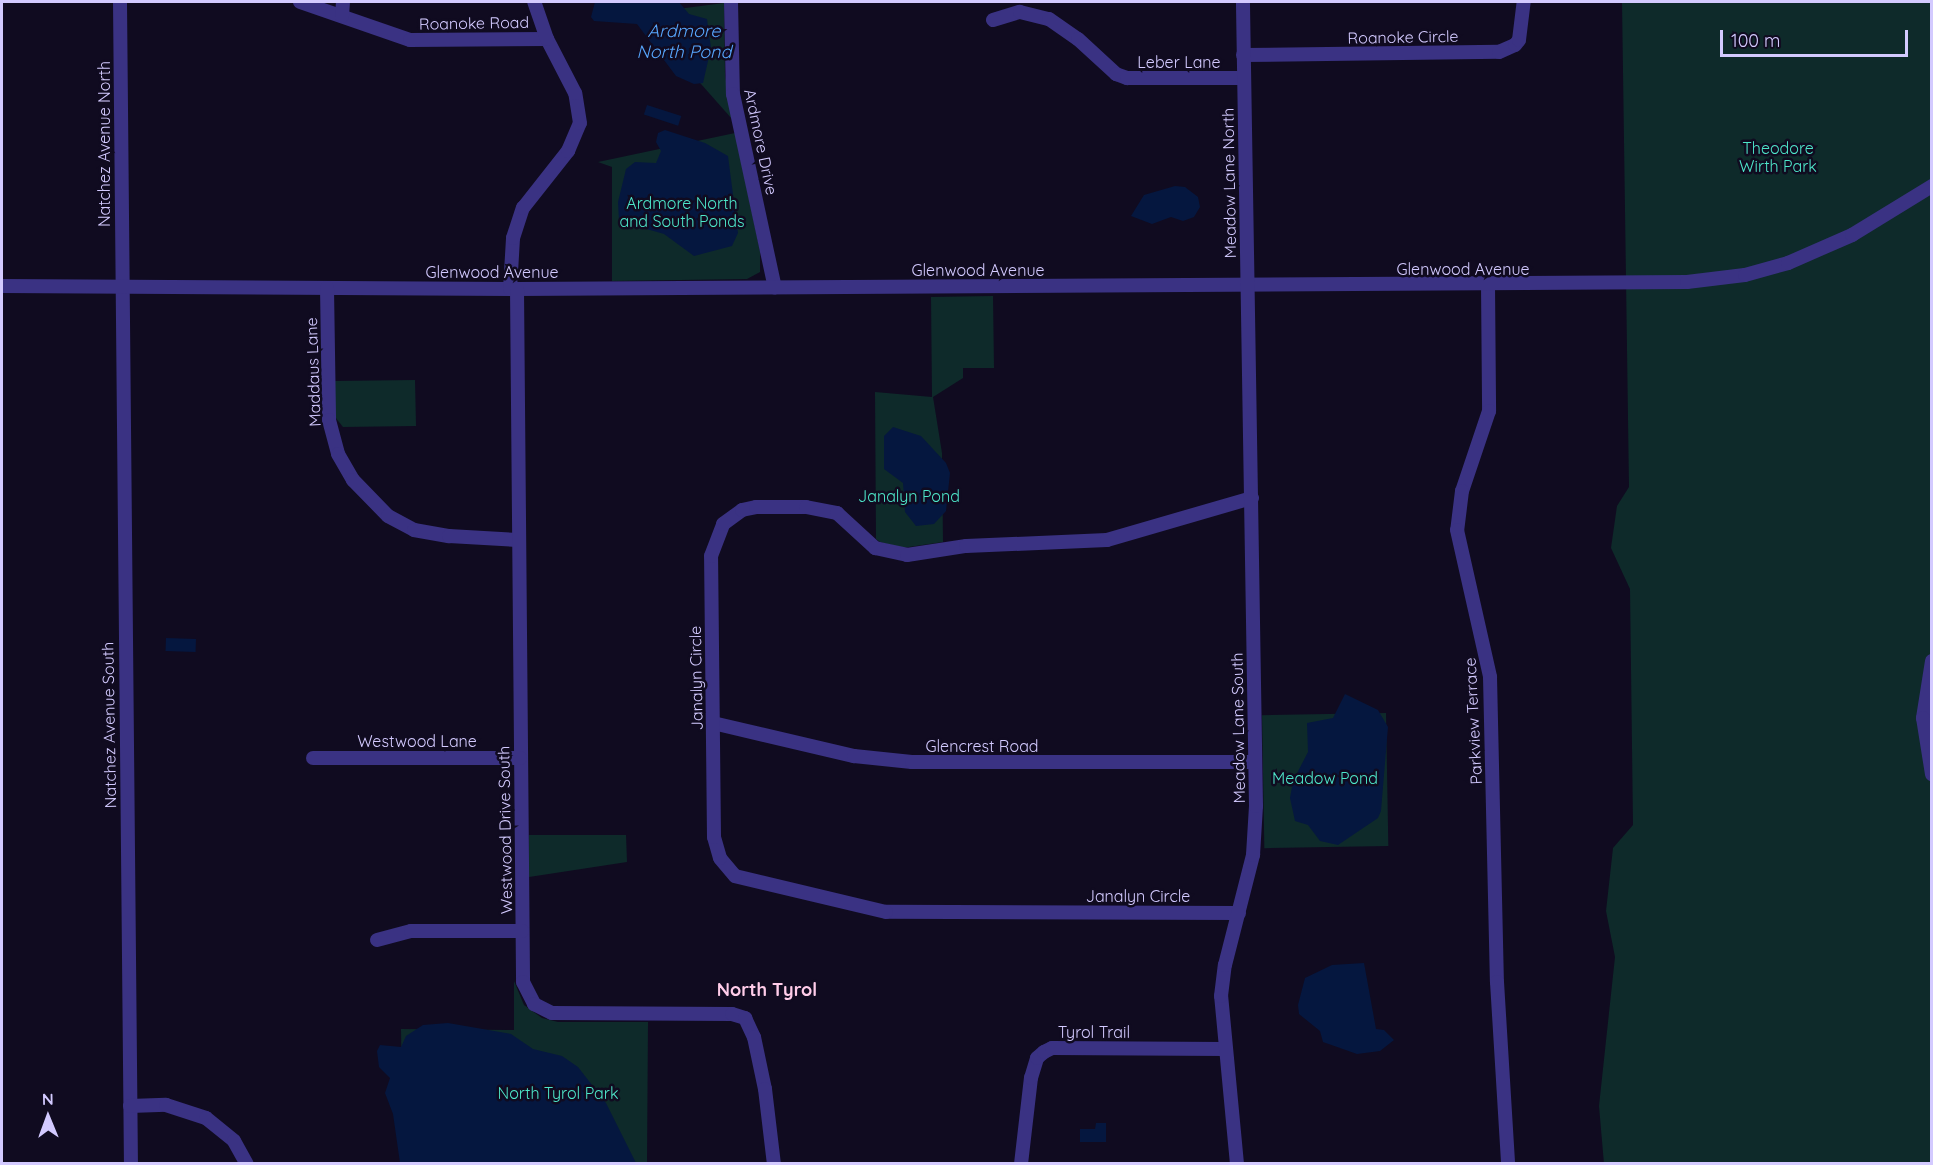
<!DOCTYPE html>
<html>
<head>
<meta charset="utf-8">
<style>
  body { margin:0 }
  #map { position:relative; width:1933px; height:1165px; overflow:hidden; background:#100b20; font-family:Quicksand,sans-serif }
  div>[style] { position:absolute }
  .green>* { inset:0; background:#0e2a2a; transform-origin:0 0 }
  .water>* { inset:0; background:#05173f; transform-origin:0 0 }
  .minor>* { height:14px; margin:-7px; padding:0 7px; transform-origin:7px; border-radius:7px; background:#3a3283 }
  span { translate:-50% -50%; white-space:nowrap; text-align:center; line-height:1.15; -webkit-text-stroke:5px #100b20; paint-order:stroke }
  .street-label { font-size:16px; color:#d3caff }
  .park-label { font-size:16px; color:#4ee7ca }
  .water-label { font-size:18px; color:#58a8ff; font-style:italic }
  .neighbourhood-label { font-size:18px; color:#ffcce9; font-weight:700 }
  .frame { position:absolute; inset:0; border:3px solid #d3caff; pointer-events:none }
  .north { position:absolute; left:18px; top:1087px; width:60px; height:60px; -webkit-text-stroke:4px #100b20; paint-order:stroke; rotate:359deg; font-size:16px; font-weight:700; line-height:24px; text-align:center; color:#d3caff }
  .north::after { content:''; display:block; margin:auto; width:21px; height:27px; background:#d3caff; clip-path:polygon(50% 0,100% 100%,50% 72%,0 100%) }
  .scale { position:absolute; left:1720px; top:30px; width:188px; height:27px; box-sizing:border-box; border:3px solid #d3caff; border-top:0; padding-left:8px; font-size:18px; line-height:21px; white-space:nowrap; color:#d3caff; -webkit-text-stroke:4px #100b20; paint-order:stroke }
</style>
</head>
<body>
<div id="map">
  <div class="green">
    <i style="clip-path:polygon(1622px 2px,1931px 2px,1931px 1163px,1604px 1164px,1599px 1106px,1615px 957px,1606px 911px,1613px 848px,1633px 825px,1630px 589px,1611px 548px,1617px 506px,1629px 487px)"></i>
    <i style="clip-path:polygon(724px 3px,725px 75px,732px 119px,639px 14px)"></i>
    <i style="clip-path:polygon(735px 133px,760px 251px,760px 272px,747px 279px,612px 281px,612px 167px,598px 162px)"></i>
    <i style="clip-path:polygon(993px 296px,994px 368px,963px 368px,963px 378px,933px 397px,942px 453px,943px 542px,902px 548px,880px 542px,876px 539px,875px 392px,932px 397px,931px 297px)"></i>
    <i style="clip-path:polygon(415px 380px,416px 426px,343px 427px,335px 417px,335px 381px)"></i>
    <i style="left:1386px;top:713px;width:133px;height:124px;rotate:89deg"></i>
    <i style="clip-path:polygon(529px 835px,626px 835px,627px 862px,529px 877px)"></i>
    <i style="clip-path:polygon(514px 981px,524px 1005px,542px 1018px,558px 1022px,648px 1022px,647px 1163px,403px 1163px,401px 1029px,514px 1030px)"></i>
  </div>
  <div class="water">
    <i style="clip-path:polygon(595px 2px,679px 2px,689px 14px,707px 19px,711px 48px,703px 83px,694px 84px,676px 76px,637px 24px,594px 21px,591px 17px)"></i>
    <i style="left:647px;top:105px;width:36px;height:10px;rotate:18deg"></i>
    <i style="clip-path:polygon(665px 130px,705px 143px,728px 156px,738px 233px,732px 246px,694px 256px,664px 234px,619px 221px,618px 202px,626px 169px,635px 162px,656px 163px,661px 151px,656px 142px,658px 133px)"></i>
    <i style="clip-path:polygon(1175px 186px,1185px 187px,1198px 197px,1200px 207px,1194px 217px,1183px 221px,1171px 217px,1152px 224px,1131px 216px,1144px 195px)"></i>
    <i style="clip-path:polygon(893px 427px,921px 436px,946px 463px,950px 473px,946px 511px,934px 524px,916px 526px,905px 512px,903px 483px,884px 469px,884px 436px)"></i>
    <i style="left:166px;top:638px;width:30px;height:13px;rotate:2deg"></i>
    <i style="clip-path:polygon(1345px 694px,1378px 710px,1388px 727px,1381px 811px,1378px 818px,1338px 845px,1320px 841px,1308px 825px,1295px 821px,1290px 798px,1293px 781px,1308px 752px,1307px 723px,1333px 718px)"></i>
    <i style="clip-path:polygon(1364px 963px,1376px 1029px,1384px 1030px,1394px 1040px,1380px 1051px,1357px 1054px,1323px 1042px,1320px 1031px,1299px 1014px,1298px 1005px,1305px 978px,1332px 965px)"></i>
    <i style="clip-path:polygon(448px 1023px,511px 1034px,533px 1049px,562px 1056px,578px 1067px,606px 1103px,636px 1163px,400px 1163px,393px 1114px,385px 1093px,390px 1078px,379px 1067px,377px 1051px,380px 1045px,401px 1047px,406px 1036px,423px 1025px)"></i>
    <i style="clip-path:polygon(1096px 1123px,1106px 1123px,1106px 1142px,1080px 1142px,1080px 1129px,1095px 1129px)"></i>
  </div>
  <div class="minor">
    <i style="left:120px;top:2px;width:1162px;rotate:89.46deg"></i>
    <i style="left:300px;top:2px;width:116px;rotate:19.1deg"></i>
    <i style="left:410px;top:40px;width:137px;rotate:-0.4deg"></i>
    <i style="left:731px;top:2px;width:92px;rotate:88.8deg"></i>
    <i style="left:733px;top:94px;width:198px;rotate:77.8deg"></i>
    <i style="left:342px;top:16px;width:14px;rotate:-86deg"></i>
    <i style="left:993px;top:20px;width:28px;rotate:-17deg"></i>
    <i style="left:1020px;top:12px;width:30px;rotate:14deg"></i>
    <i style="left:1049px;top:19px;width:35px;rotate:35deg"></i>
    <i style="left:1078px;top:39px;width:52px;rotate:42.6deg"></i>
    <i style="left:1116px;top:74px;width:12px;rotate:20deg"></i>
    <i style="left:1127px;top:78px;width:117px"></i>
    <i style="left:1243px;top:55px;width:256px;rotate:-0.7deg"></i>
    <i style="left:1499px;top:52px;width:17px;rotate:-24deg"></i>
    <i style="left:1515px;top:45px;width:6px;rotate:-51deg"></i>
    <i style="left:1519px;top:40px;width:38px;rotate:-83deg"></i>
    <i style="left:1488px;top:285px;width:126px;rotate:89.5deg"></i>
    <i style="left:1489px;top:411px;width:84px;rotate:108.6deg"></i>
    <i style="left:1462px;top:491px;width:39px;rotate:97deg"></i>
    <i style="left:1457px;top:530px;width:151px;rotate:77.3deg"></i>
    <i style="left:1490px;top:677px;width:305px;rotate:88.7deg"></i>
    <i style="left:1497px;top:982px;width:182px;rotate:86.5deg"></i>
    <i style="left:2px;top:286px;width:515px;rotate:0.33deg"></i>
    <i style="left:517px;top:289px;width:1170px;rotate:-0.34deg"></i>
    <i style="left:1687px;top:282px;width:58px;rotate:-6.9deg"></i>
    <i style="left:1745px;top:275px;width:45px;rotate:-15.6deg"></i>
    <i style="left:1788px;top:263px;width:70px;rotate:-23.6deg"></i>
    <i style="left:1852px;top:235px;width:94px;rotate:-31.5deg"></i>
    <i style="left:327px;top:288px;width:132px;rotate:89.1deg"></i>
    <i style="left:329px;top:420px;width:35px;rotate:75deg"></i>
    <i style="left:338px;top:454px;width:30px;rotate:60deg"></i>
    <i style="left:353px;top:480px;width:50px;rotate:45.8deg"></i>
    <i style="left:388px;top:516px;width:30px;rotate:28deg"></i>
    <i style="left:414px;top:530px;width:36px;rotate:10deg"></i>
    <i style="left:449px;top:536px;width:69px;rotate:3.3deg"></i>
    <i style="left:510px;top:289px;width:51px;rotate:-86.6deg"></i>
    <i style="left:513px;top:238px;width:32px;rotate:-72deg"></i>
    <i style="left:523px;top:208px;width:73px;rotate:-51.7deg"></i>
    <i style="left:568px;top:151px;width:30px;rotate:-67deg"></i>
    <i style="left:580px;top:123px;width:30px;rotate:-99deg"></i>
    <i style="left:575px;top:93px;width:61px;rotate:-117.4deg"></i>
    <i style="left:547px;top:39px;width:39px;rotate:-109deg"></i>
    <i style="left:517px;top:289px;width:693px;rotate:89.5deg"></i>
    <i style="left:523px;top:982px;width:25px;rotate:63deg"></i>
    <i style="left:534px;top:1004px;width:20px;rotate:27deg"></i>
    <i style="left:552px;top:1013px;width:180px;rotate:0.3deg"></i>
    <i style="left:732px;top:1014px;width:14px;rotate:17deg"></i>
    <i style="left:745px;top:1018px;width:21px;rotate:65deg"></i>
    <i style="left:754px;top:1037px;width:53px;rotate:78.1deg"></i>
    <i style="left:765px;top:1089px;width:76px;rotate:83.2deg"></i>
    <i style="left:1932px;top:661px;width:58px;rotate:99deg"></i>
    <i style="left:1923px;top:718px;width:57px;rotate:80.9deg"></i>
    <i style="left:713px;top:723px;width:145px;rotate:13.2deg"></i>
    <i style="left:854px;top:756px;width:58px;rotate:5.9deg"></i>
    <i style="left:912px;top:762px;width:343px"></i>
    <i style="left:313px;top:758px;width:207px"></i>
    <i style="left:1239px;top:913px;width:353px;rotate:-179.8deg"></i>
    <i style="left:886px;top:912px;width:155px;rotate:-166.6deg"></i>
    <i style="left:735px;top:876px;width:23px;rotate:-130deg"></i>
    <i style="left:720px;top:858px;width:22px;rotate:-106deg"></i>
    <i style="left:714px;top:837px;width:281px;rotate:-90.6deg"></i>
    <i style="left:711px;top:556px;width:34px;rotate:-69deg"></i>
    <i style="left:723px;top:524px;width:24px;rotate:-36deg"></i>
    <i style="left:742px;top:510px;width:14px;rotate:-12deg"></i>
    <i style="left:756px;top:507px;width:50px"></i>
    <i style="left:806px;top:507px;width:32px;rotate:11deg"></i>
    <i style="left:837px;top:513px;width:52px;rotate:42.6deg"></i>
    <i style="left:875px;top:548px;width:33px;rotate:12deg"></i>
    <i style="left:907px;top:555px;width:60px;rotate:-8.7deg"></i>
    <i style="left:966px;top:546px;width:141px;rotate:-2.4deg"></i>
    <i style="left:1107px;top:540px;width:151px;rotate:-16.2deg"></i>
    <i style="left:377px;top:940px;width:35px;rotate:-15deg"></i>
    <i style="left:411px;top:931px;width:111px"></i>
    <i style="left:130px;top:1106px;width:36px;rotate:-2deg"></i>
    <i style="left:166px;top:1105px;width:42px;rotate:18deg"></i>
    <i style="left:206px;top:1118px;width:36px;rotate:39deg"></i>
    <i style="left:234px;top:1141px;width:26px;rotate:61deg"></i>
    <i style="left:1021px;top:1164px;width:87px;rotate:-83.4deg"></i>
    <i style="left:1031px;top:1078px;width:21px;rotate:-73deg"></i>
    <i style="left:1037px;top:1058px;width:9px;rotate:-41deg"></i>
    <i style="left:1044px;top:1052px;width:9px;rotate:-27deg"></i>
    <i style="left:1052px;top:1048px;width:173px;rotate:0.3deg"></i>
    <i style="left:1237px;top:1164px;width:169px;rotate:-95.4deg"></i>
    <i style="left:1221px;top:996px;width:31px;rotate:-83deg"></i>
    <i style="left:1225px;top:965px;width:114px;rotate:-75.7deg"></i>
    <i style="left:1253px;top:855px;width:49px;rotate:-86.5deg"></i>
    <i style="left:1256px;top:806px;width:804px;rotate:-90.93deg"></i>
  </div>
  <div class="street-label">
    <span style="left:474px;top:23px;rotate:-1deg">Roanoke Road</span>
    <span style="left:1403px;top:37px;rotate:-1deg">Roanoke Circle</span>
    <span style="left:1179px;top:62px">Leber Lane</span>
    <span style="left:761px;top:142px;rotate:78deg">Ardmore Drive</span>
    <span style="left:104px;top:144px;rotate:-90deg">Natchez Avenue North</span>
    <span style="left:1229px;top:183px;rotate:-91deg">Meadow Lane North</span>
    <span style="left:1463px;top:269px">Glenwood Avenue</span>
    <span style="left:978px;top:270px">Glenwood Avenue</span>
    <span style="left:492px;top:272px">Glenwood Avenue</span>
    <span style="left:313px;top:372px;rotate:-92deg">Maddaus Lane</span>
    <span style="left:696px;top:678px;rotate:-91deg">Janalyn Circle</span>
    <span style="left:1473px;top:721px;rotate:-93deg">Parkview Terrace</span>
    <span style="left:109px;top:725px;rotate:-91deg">Natchez Avenue South</span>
    <span style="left:1238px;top:728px;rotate:-91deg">Meadow Lane South</span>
    <span style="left:417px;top:741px">Westwood Lane</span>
    <span style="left:982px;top:746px">Glencrest Road</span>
    <span style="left:505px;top:830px;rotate:-91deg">Westwood Drive South</span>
    <span style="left:1138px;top:896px">Janalyn Circle</span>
    <span style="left:1094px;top:1032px">Tyrol Trail</span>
  </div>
  <div class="park-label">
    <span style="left:1778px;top:157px">Theodore<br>Wirth Park</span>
    <span style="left:682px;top:212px">Ardmore North<br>and South Ponds</span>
    <span style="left:909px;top:496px">Janalyn Pond</span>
    <span style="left:1325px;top:778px">Meadow Pond</span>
    <span style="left:558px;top:1093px">North Tyrol Park</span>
  </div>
  <div class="water-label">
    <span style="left:684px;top:42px">Ardmore<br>North Pond</span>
  </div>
  <div class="neighbourhood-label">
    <span style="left:767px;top:990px">North Tyrol</span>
  </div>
  <div class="frame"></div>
  <div class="north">N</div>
  <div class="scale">100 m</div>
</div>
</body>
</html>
